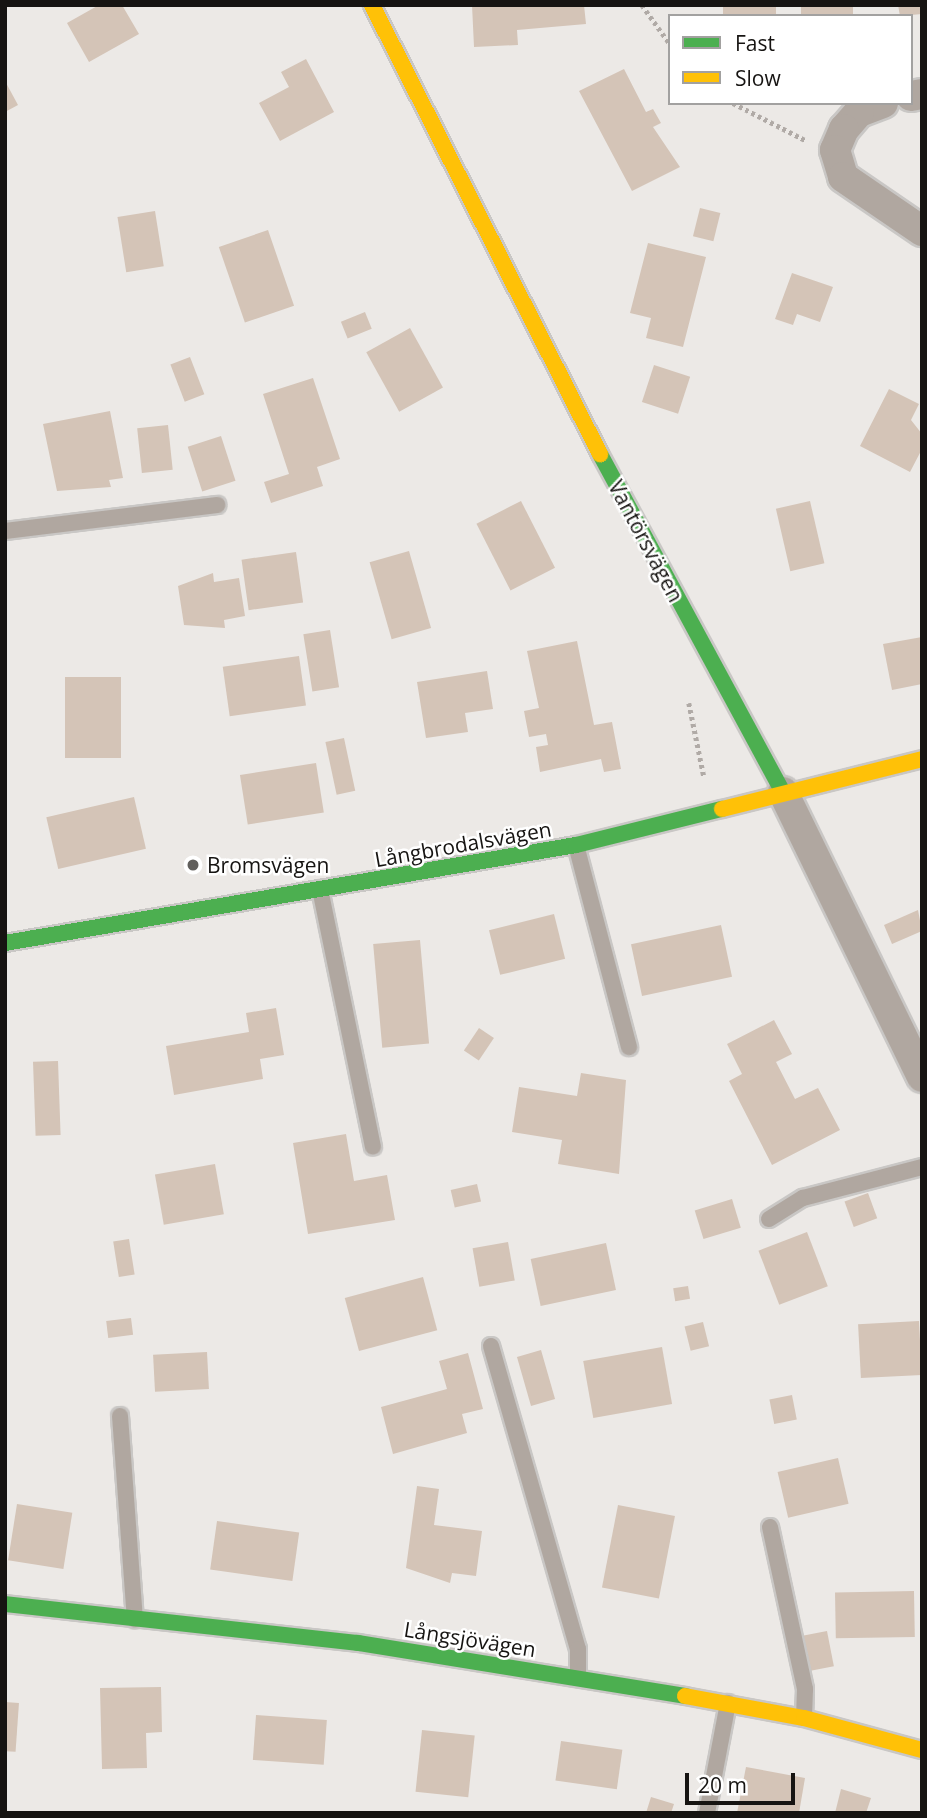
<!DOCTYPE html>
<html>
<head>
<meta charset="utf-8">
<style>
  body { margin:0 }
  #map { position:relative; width:927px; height:1818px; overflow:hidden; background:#ece9e6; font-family:"Open Sans",sans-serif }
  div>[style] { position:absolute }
  .building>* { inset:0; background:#d4c4b7; transform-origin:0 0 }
  .path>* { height:4.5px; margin-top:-2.25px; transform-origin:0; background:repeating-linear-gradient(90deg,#b0aaa6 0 3.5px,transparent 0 7px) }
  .roads { filter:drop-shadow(2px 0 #c9c7c5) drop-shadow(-2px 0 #c9c7c5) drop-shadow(0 2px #c9c7c5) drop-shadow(0 -2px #c9c7c5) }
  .lane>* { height:16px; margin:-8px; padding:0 8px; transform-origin:8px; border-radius:8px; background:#b0a7a0 }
  .street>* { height:30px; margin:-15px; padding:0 15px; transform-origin:15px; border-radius:15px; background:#b0a7a0 }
  .fast>* { height:16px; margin:-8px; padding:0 8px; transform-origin:8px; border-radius:8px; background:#4caf50 }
  .slow>* { height:16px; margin:-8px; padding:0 8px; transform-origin:8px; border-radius:8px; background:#ffc107 }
  .dots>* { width:19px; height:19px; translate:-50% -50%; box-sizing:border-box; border:4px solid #fff; border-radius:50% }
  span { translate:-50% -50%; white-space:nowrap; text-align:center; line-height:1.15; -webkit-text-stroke:5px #fff; paint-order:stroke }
  .street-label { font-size:21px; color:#161412 }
  .poi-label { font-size:21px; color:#161412 }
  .left { translate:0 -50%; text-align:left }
  .frame { position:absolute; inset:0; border:7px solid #161412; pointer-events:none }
  .legend { position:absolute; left:668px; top:14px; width:245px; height:91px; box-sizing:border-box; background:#fff; border:2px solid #a2a1a0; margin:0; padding:9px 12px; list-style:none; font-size:21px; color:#161412 }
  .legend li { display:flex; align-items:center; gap:14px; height:35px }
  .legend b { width:35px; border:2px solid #a2a1a0 }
  .scale { position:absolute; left:685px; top:1773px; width:110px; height:32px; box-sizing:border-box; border:4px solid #161412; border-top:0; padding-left:9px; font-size:21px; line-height:24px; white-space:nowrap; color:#161412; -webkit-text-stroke:5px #fff; paint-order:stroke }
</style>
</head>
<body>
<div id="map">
  <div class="building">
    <i style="clip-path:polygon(99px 5px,122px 5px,139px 34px,89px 62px,67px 23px)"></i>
    <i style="clip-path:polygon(472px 5px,584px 5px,586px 24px,517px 30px,518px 45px,474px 47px)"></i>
    <i style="left:723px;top:5px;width:53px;height:11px"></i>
    <i style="left:801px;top:5px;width:52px;height:11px"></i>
    <i style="clip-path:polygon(898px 5px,922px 5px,922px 14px,900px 16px)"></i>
    <i style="clip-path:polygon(306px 59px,334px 112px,280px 141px,259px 103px,289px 87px,281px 72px)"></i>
    <i style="clip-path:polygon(624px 69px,646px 112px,653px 109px,661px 123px,653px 127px,680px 167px,632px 191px,579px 91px)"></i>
    <i style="clip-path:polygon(5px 81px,18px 105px,5px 112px)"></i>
    <i style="left:700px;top:208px;width:21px;height:29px;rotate:14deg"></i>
    <i style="left:155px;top:211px;width:56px;height:38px;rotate:81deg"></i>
    <i style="left:268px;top:230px;width:80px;height:52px;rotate:71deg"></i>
    <i style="clip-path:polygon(648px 243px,706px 257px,683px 347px,646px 338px,651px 318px,630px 313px)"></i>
    <i style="clip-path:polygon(792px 273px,833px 287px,820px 322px,797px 314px,793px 325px,775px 319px)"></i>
    <i style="left:365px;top:312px;width:18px;height:26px;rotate:68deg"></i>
    <i style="left:410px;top:328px;width:68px;height:50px;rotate:61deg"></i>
    <i style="left:190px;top:357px;width:40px;height:21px;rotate:69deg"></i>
    <i style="left:654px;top:365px;width:38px;height:39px;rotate:18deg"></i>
    <i style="clip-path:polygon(313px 378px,340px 459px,317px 467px,323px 486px,271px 503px,264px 482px,289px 474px,263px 394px)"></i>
    <i style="clip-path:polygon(889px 389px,919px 404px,911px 420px,922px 434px,922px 449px,910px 472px,860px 446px)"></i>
    <i style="clip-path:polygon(110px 411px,123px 478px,109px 480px,111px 487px,57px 491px,43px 424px)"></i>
    <i style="left:168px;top:425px;width:45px;height:31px;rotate:84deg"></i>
    <i style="left:221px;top:436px;width:47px;height:35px;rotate:72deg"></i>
    <i style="left:521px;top:501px;width:75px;height:50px;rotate:63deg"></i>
    <i style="left:810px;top:501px;width:64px;height:35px;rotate:77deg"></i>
    <i style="left:409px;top:551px;width:80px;height:41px;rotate:74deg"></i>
    <i style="left:296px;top:552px;width:51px;height:55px;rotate:82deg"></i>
    <i style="clip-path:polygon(213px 573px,214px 582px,239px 578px,245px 616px,224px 620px,225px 628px,184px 625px,178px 586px)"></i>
    <i style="left:330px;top:630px;width:58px;height:27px;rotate:81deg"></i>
    <i style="clip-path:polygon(922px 637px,922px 684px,892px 690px,883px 644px)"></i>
    <i style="clip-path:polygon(577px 641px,594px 725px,612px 722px,621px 769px,604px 772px,601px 759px,540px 772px,536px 747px,548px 745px,546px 734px,529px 737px,524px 711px,539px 708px,527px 651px)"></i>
    <i style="left:299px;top:656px;width:50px;height:77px;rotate:82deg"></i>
    <i style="clip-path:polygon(487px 671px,493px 709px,465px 713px,468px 732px,426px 738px,417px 682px)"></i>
    <i style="left:65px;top:677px;width:56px;height:81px"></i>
    <i style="left:344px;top:738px;width:54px;height:19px;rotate:78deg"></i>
    <i style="left:316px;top:763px;width:50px;height:77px;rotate:81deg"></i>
    <i style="left:134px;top:797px;width:53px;height:90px;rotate:77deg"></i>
    <i style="clip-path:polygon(918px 910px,922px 931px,892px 944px,884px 925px)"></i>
    <i style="left:554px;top:914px;width:46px;height:67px;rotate:76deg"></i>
    <i style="left:721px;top:925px;width:53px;height:92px;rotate:78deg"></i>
    <i style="left:420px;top:940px;width:104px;height:47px;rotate:85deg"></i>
    <i style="clip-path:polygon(276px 1008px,284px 1055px,260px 1059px,263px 1079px,174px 1095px,166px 1046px,249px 1032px,246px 1013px)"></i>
    <i style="clip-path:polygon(774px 1020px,792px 1054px,776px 1062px,795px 1099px,818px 1088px,840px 1130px,772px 1165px,729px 1081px,742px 1074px,727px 1044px)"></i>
    <i style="left:479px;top:1028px;width:18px;height:27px;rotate:34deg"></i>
    <i style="left:58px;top:1061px;width:74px;height:25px;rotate:88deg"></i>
    <i style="clip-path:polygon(581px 1073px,626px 1080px,619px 1174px,558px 1164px,562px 1140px,512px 1132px,519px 1087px,577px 1096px)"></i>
    <i style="clip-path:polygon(346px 1134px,354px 1181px,387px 1175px,395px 1220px,308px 1234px,293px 1143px)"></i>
    <i style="left:215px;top:1164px;width:51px;height:61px;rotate:80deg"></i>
    <i style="left:477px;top:1184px;width:18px;height:27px;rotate:77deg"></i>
    <i style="left:868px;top:1193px;width:27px;height:25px;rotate:70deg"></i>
    <i style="left:732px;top:1199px;width:30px;height:39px;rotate:73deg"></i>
    <i style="left:807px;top:1232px;width:58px;height:52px;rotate:69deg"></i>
    <i style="left:129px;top:1239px;width:36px;height:16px;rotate:81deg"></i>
    <i style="left:508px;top:1242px;width:39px;height:36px;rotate:80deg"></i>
    <i style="left:606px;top:1243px;width:48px;height:77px;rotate:78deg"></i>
    <i style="left:423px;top:1277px;width:55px;height:81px;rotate:75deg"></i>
    <i style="left:688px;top:1286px;width:13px;height:15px;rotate:81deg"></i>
    <i style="left:131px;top:1318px;width:17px;height:25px;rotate:83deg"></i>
    <i style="left:919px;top:1321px;width:54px;height:61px;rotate:87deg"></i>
    <i style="left:703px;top:1322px;width:25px;height:19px;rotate:76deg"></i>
    <i style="left:662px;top:1347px;width:58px;height:80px;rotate:80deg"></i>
    <i style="left:541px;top:1350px;width:51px;height:25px;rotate:74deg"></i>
    <i style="left:207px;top:1352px;width:37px;height:54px;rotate:87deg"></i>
    <i style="clip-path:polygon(468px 1353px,483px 1409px,462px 1414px,467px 1433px,393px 1454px,381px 1407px,447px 1389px,439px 1361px)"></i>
    <i style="left:792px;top:1395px;width:25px;height:23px;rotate:79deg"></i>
    <i style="left:838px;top:1458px;width:47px;height:62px;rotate:77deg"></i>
    <i style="clip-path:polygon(417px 1486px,439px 1489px,434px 1525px,482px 1531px,476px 1576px,452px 1573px,450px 1583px,406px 1568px)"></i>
    <i style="left:17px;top:1504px;width:56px;height:57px;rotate:9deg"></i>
    <i style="left:618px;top:1505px;width:58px;height:84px;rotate:11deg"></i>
    <i style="left:217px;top:1521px;width:83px;height:49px;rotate:8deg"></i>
    <i style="left:914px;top:1591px;width:46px;height:79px;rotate:89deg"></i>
    <i style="left:827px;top:1631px;width:36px;height:25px;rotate:79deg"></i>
    <i style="clip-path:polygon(161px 1687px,162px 1732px,146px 1733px,147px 1768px,102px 1769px,100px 1688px)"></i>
    <i style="left:5px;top:1702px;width:14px;height:49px;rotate:4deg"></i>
    <i style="left:256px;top:1715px;width:71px;height:45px;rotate:4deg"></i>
    <i style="left:422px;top:1730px;width:53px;height:62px;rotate:6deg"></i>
    <i style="left:561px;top:1741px;width:62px;height:40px;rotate:8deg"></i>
    <i style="clip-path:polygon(746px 1767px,805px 1778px,799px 1813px,737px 1813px)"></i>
    <i style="clip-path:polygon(841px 1789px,871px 1798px,866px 1813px,835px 1813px)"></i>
    <i style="clip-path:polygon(651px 1797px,674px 1804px,671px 1813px,646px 1813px)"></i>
  </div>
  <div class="path">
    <i style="left:642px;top:5px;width:48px;rotate:54.3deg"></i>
    <i style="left:733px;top:103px;width:81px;rotate:27.2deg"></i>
    <i style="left:689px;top:703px;width:76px;rotate:78.5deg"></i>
  </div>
  <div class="roads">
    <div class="lane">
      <i style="left:5px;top:531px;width:214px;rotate:-7deg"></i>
      <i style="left:576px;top:845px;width:209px;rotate:75.3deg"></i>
      <i style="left:320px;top:889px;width:263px;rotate:78.4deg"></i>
      <i style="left:769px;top:1219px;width:40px;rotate:-32deg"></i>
      <i style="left:803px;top:1198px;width:123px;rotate:-14.6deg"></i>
      <i style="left:491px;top:1346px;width:315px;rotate:74deg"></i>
      <i style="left:578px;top:1649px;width:27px;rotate:90deg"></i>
      <i style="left:120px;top:1416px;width:204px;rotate:85.8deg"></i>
      <i style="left:770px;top:1527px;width:166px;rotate:77.8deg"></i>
      <i style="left:805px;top:1689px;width:29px;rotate:92deg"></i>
      <i style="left:707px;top:1813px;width:112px;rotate:-79.2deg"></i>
    </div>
    <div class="street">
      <i style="left:911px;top:96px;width:11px;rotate:-10deg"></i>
      <i style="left:883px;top:103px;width:26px;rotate:159deg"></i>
      <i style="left:859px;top:112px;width:23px;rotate:131deg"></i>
      <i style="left:844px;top:129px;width:23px;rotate:113deg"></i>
      <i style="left:835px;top:150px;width:28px;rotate:73deg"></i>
      <i style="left:843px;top:177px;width:96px;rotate:34.4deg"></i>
      <i style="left:783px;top:792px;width:317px;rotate:64deg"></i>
    </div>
    <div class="fast">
      <i style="left:600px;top:454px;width:384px;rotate:61.6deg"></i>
      <i style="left:5px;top:943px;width:579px;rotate:-9.74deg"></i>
      <i style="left:576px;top:845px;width:150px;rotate:-13.9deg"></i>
      <i style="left:5px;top:1604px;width:355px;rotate:6.3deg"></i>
      <i style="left:358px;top:1643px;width:331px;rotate:9.2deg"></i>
    </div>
    <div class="slow">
      <i style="left:372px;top:5px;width:504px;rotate:63.08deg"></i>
      <i style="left:722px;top:809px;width:206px;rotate:-14deg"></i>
      <i style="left:685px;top:1696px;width:121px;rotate:10.5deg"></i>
      <i style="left:804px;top:1718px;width:122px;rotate:15.2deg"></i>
    </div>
  </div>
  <div class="dots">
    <i style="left:193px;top:865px;background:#615f5c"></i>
  </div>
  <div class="street-label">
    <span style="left:646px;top:541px;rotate:62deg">Vantörsvägen</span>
    <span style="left:463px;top:844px;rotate:-10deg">Långbrodalsvägen</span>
    <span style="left:470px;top:1639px;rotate:9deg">Långsjövägen</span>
  </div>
  <div class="poi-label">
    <span class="left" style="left:207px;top:865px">Bromsvägen</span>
  </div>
  <div class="frame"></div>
  <ul class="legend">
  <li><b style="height:9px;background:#4caf50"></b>Fast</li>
  <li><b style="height:9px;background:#ffc107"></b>Slow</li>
  </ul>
  <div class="scale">20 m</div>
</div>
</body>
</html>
